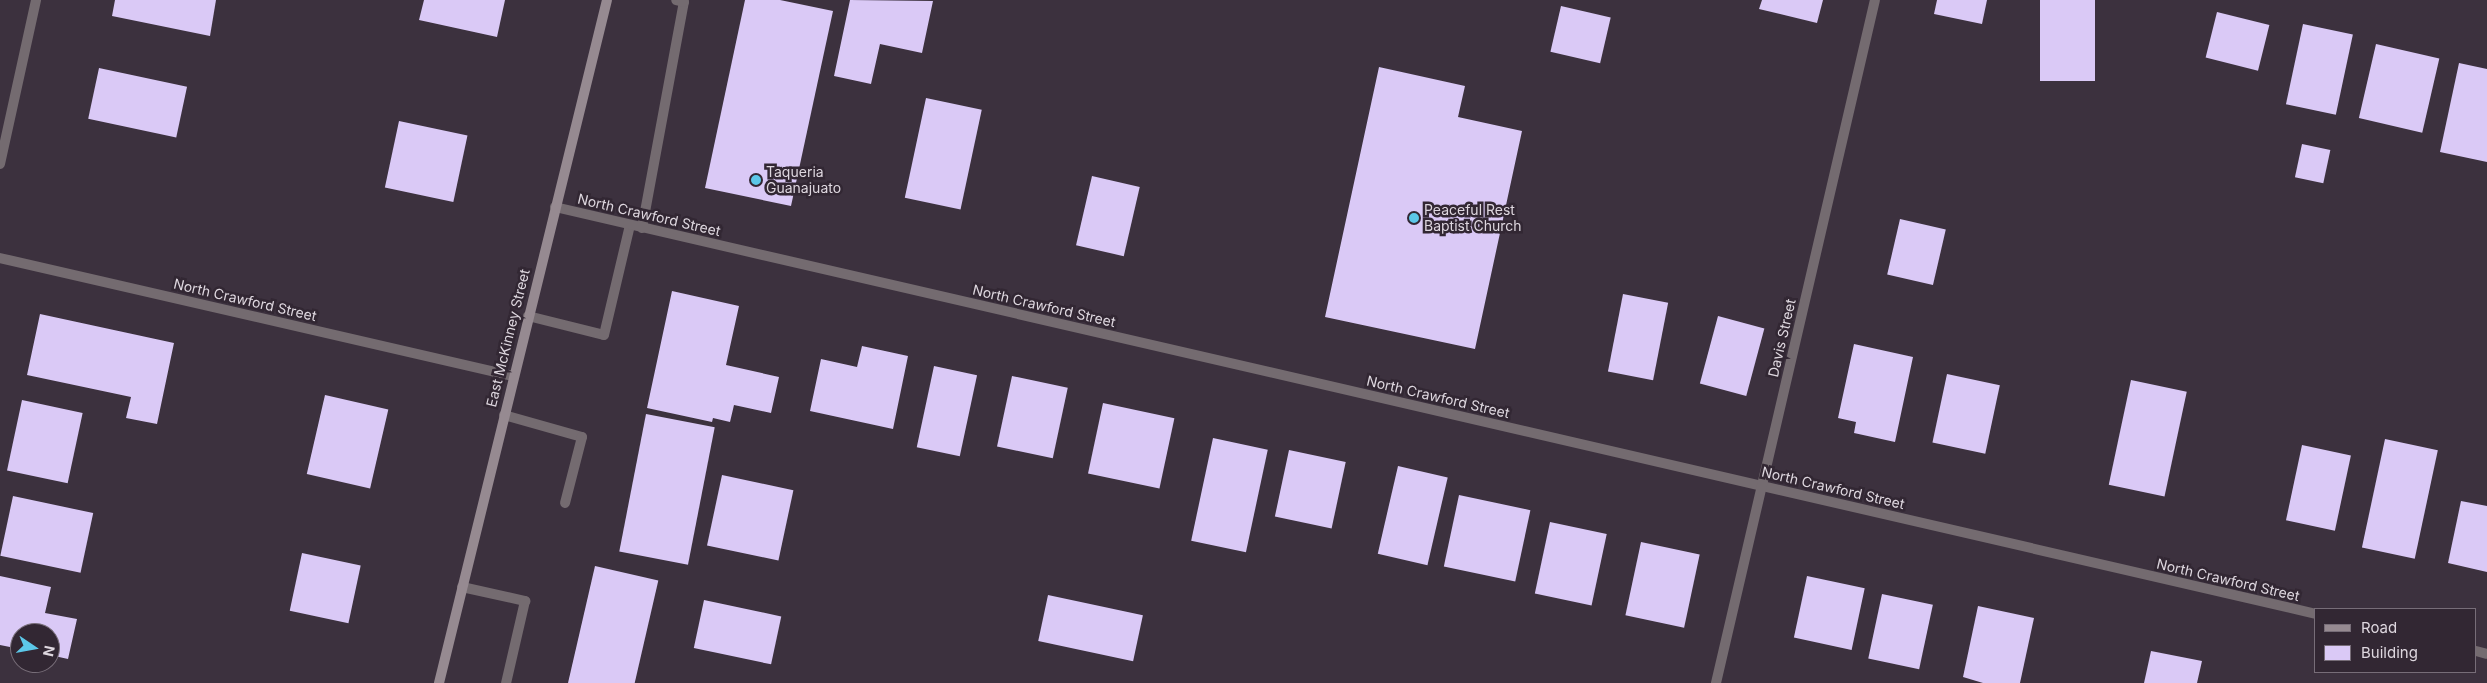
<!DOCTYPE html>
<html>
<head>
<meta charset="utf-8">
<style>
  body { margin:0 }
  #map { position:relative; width:2487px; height:683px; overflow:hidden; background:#3c313e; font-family:Inter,sans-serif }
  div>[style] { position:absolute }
  .building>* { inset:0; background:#dac9f6; transform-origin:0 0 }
  .service>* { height:10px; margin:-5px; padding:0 5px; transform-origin:5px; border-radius:5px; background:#746b70 }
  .minor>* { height:10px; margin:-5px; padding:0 5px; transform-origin:5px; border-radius:5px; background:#746b70 }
  .secondary>* { height:10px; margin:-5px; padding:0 5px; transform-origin:5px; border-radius:5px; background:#968a91 }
  .dots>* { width:14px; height:14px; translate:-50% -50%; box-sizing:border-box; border:2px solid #322733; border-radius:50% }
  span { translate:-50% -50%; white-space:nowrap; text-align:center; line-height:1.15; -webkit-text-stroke:5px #322733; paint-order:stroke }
  .poi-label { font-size:14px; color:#ded7df }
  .left { translate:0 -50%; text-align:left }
  .street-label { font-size:14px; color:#ded7df }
  .legend { position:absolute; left:2314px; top:608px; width:162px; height:65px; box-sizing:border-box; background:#322733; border:1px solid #776d78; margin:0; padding:6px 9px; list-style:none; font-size:15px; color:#ded7df }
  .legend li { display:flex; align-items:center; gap:10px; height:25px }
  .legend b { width:25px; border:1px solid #776d78 }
  .north { position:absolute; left:10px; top:623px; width:50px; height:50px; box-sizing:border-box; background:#322733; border:1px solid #776d78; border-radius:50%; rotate:102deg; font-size:14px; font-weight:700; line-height:20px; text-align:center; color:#ded7df }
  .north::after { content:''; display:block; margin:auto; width:18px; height:22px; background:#5cc7e8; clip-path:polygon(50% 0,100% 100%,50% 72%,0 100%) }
</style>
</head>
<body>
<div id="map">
  <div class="building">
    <i style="clip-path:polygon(115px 0,216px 0,210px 36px,112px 16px)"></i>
    <i style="clip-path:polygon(424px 0,505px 0,497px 37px,419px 20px)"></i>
    <i style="clip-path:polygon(745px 0,780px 0,833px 11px,791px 206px,705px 188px)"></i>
    <i style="clip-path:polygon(850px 0,933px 1px,922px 53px,880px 44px,871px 84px,834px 76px)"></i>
    <i style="clip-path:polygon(1762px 0,1823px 0,1817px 23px,1759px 9px)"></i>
    <i style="clip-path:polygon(1937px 0,1987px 0,1982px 24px,1934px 14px)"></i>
    <i style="left:2040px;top:0;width:55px;height:81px"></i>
    <i style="left:1561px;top:6px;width:51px;height:47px;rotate:13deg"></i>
    <i style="left:2217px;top:12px;width:54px;height:47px;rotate:14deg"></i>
    <i style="left:2303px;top:24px;width:51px;height:82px;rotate:12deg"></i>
    <i style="left:2376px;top:44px;width:65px;height:76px;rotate:13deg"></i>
    <i style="clip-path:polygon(2459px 63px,2487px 69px,2487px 162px,2440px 152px)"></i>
    <i style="clip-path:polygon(1379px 67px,1465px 86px,1458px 117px,1522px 131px,1475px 349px,1325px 317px)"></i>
    <i style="left:99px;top:68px;width:90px;height:52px;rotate:12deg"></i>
    <i style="left:926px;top:98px;width:57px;height:102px;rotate:12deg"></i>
    <i style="left:399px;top:121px;width:70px;height:68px;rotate:12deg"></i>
    <i style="left:2302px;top:144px;width:29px;height:34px;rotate:12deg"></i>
    <i style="left:1092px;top:176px;width:49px;height:71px;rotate:13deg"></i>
    <i style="left:1900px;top:219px;width:47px;height:57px;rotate:13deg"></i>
    <i style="clip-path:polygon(672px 291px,739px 306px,726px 365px,779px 377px,771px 413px,734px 405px,730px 422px,713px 418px,712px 422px,647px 408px)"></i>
    <i style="left:1623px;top:294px;width:46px;height:79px;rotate:11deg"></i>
    <i style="clip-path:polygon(40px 314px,174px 343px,157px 424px,126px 418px,131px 397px,27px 375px)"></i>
    <i style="left:1718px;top:316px;width:48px;height:70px;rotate:15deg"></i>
    <i style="clip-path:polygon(1854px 344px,1913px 357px,1895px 442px,1854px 433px,1856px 422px,1838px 418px)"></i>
    <i style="clip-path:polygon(862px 346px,908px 356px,893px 429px,810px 411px,821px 359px,857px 367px)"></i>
    <i style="left:934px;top:366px;width:44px;height:83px;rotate:12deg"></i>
    <i style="left:1947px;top:374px;width:54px;height:70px;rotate:12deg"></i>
    <i style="left:1012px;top:376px;width:57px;height:72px;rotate:12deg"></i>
    <i style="left:2131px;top:380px;width:57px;height:107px;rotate:12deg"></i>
    <i style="left:325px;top:395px;width:65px;height:81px;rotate:13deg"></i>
    <i style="left:22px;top:400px;width:62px;height:72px;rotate:12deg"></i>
    <i style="left:1103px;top:403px;width:73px;height:72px;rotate:12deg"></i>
    <i style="left:646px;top:414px;width:70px;height:140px;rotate:11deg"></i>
    <i style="left:1213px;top:438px;width:56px;height:105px;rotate:12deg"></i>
    <i style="left:2385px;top:439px;width:54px;height:111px;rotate:12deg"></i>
    <i style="left:2302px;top:445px;width:50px;height:77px;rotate:12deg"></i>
    <i style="left:1289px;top:450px;width:58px;height:68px;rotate:12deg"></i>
    <i style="left:1398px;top:466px;width:51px;height:90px;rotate:13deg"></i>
    <i style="left:722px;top:475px;width:73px;height:72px;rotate:12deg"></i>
    <i style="left:1459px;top:495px;width:73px;height:73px;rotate:12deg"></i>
    <i style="left:13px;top:496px;width:82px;height:61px;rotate:12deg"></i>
    <i style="clip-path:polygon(2461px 501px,2487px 506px,2487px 572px,2448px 563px)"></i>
    <i style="left:1550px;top:522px;width:58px;height:73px;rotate:12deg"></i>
    <i style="left:1641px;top:542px;width:60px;height:75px;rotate:12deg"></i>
    <i style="left:302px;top:553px;width:60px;height:59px;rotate:12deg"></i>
    <i style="left:595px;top:566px;width:65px;height:120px;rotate:13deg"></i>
    <i style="clip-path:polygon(0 576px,51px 587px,45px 613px,77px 619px,68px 659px,50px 655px,50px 633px,20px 633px,20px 649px,0 645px)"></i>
    <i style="left:1807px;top:576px;width:59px;height:63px;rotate:12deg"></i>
    <i style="left:1882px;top:594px;width:52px;height:66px;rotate:12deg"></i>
    <i style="left:1048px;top:595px;width:97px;height:47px;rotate:12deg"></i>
    <i style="left:704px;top:600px;width:79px;height:49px;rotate:12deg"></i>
    <i style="clip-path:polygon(1978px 606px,2034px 618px,2020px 683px,1983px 683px,1963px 677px)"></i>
    <i style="clip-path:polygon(2151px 651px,2202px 661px,2197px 683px,2144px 683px)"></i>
  </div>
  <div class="service">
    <i style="left:642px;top:228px;width:230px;rotate:-79.5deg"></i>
    <i style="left:684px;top:2px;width:8px;rotate:-166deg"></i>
    <i style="left:528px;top:316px;width:78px;rotate:14deg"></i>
    <i style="left:604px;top:335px;width:113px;rotate:-76.7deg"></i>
    <i style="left:504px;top:415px;width:81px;rotate:15.8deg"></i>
    <i style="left:582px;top:437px;width:68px;rotate:104.4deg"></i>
    <i style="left:462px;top:587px;width:65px;rotate:12.5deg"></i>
    <i style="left:525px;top:601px;width:84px;rotate:103deg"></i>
  </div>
  <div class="minor">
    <i style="left:0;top:164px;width:168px;rotate:-77.6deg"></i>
    <i style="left:555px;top:207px;width:1807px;rotate:13.01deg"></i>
    <i style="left:0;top:258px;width:526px;rotate:12.95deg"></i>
    <i style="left:2476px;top:651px;width:11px;rotate:15deg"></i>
    <i style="left:1716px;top:683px;width:701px;rotate:-76.9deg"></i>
  </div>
  <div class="secondary">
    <i style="left:439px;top:683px;width:703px;rotate:-76.18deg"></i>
  </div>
  <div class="dots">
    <i style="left:756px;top:180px;background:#5cc7e8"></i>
    <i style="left:1414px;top:218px;background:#5cc7e8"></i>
  </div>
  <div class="poi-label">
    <span class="left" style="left:766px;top:180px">Taqueria<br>Guanajuato</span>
    <span class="left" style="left:1424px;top:218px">Peaceful Rest<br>Baptist Church</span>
  </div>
  <div class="street-label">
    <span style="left:649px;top:215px;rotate:13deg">North Crawford Street</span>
    <span style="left:245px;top:300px;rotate:13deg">North Crawford Street</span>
    <span style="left:1044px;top:306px;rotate:13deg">North Crawford Street</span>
    <span style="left:508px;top:338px;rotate:-76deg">East McKinney Street</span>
    <span style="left:1782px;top:338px;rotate:-77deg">Davis Street</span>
    <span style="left:1438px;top:397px;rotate:13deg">North Crawford Street</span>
    <span style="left:1833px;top:488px;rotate:13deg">North Crawford Street</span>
    <span style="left:2228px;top:580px;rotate:13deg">North Crawford Street</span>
  </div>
  <ul class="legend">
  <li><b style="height:6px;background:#968a91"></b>Road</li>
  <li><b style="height:14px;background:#dac9f6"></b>Building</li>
  </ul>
  <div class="north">N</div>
</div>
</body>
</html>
